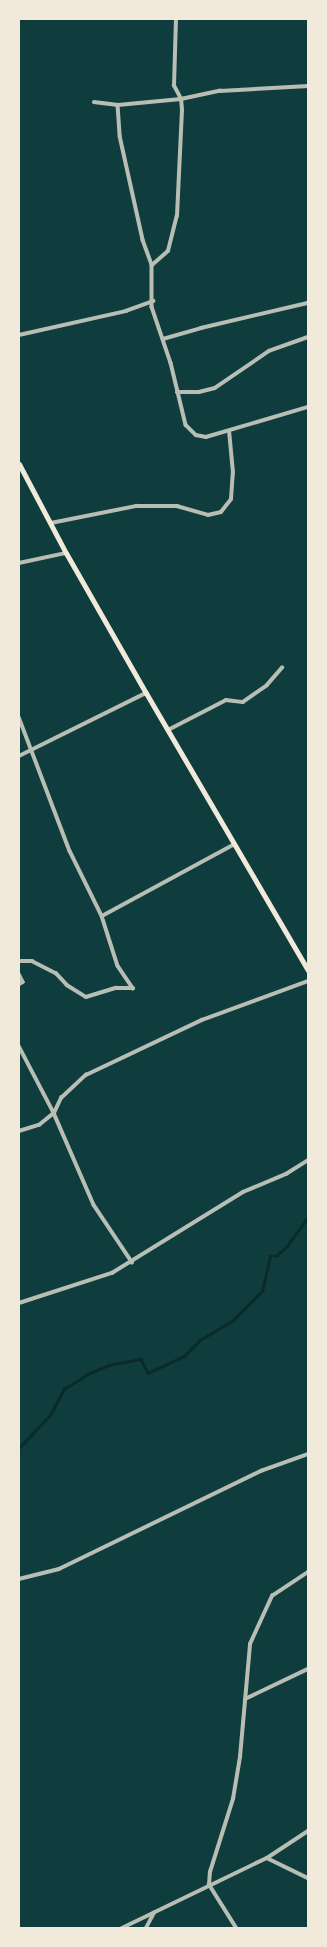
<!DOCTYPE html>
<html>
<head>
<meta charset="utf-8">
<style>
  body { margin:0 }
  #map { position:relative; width:327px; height:1947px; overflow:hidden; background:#0f3d3e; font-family:"Work Sans",sans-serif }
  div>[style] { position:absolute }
  .stream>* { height:2.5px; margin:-1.25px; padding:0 1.25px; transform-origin:1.25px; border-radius:1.25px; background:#0a2a2b }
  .minor>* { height:3.5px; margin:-1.75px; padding:0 1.75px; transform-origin:1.75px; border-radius:1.75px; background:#b8beb3 }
  .secondary>* { height:5px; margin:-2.5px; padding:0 2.5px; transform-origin:2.5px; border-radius:2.5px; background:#f1e9da }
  span { translate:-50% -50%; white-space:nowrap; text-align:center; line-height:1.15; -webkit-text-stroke:3.5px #f1e9da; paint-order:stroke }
  .frame { position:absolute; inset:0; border:20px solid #f1e9da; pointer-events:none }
</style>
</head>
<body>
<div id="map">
  <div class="stream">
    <i style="left:19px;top:1448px;width:45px;rotate:-46.8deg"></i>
    <i style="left:50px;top:1415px;width:30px;rotate:-62deg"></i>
    <i style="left:64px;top:1389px;width:31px;rotate:-32deg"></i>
    <i style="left:90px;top:1373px;width:21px;rotate:-23deg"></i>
    <i style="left:109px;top:1365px;width:33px;rotate:-11deg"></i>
    <i style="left:141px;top:1359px;width:16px;rotate:63deg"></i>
    <i style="left:148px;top:1373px;width:38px;rotate:-25deg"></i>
    <i style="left:183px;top:1357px;width:24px;rotate:-45deg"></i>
    <i style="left:200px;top:1340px;width:39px;rotate:-31deg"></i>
    <i style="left:233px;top:1320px;width:41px;rotate:-45deg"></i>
    <i style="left:262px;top:1291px;width:36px;rotate:-77deg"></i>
    <i style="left:270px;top:1256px;width:6px"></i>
    <i style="left:276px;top:1256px;width:15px;rotate:-42deg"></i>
    <i style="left:287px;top:1246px;width:36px;rotate:-54deg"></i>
  </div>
  <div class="minor">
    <i style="left:94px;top:102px;width:24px;rotate:7deg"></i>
    <i style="left:118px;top:105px;width:63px;rotate:-5.4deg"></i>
    <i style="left:181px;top:99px;width:40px;rotate:-12deg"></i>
    <i style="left:220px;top:91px;width:88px;rotate:-3.3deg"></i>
    <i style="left:118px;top:105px;width:31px;rotate:86deg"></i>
    <i style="left:120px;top:136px;width:107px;rotate:77.5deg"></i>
    <i style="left:143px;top:240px;width:27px;rotate:70deg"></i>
    <i style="left:152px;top:265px;width:42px;rotate:90deg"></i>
    <i style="left:152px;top:307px;width:59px;rotate:71.3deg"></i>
    <i style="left:171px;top:363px;width:64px;rotate:76.4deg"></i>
    <i style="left:186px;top:425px;width:14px;rotate:45deg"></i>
    <i style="left:196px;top:435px;width:10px;rotate:11deg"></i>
    <i style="left:206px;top:437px;width:106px;rotate:-16.4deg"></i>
    <i style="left:152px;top:265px;width:21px;rotate:-41deg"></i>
    <i style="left:168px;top:251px;width:36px;rotate:-76deg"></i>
    <i style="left:177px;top:216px;width:106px;rotate:-87.3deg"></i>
    <i style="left:182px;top:110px;width:11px;rotate:-95deg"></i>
    <i style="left:181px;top:99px;width:15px;rotate:-118deg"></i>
    <i style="left:174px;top:86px;width:67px;rotate:-88.3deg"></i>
    <i style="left:19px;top:335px;width:110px;rotate:-12.6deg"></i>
    <i style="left:126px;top:311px;width:29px;rotate:-20deg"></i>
    <i style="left:163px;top:339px;width:40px;rotate:-16deg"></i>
    <i style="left:201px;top:328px;width:110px;rotate:-13.2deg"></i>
    <i style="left:177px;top:392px;width:22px"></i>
    <i style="left:199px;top:392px;width:16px;rotate:-14deg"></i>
    <i style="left:215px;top:388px;width:65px;rotate:-34.4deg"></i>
    <i style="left:269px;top:351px;width:41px;rotate:-19.7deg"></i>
    <i style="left:51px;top:523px;width:87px;rotate:-11.3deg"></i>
    <i style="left:136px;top:506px;width:41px"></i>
    <i style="left:177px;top:506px;width:32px;rotate:16deg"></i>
    <i style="left:208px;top:515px;width:13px;rotate:-13deg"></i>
    <i style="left:221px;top:512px;width:16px;rotate:-52deg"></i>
    <i style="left:231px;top:499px;width:26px;rotate:-86deg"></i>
    <i style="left:233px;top:473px;width:42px;rotate:-95.4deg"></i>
    <i style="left:19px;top:563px;width:48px;rotate:-12deg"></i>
    <i style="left:19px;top:717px;width:143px;rotate:69.2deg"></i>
    <i style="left:70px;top:851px;width:72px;rotate:63.8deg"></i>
    <i style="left:102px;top:916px;width:52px;rotate:72.3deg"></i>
    <i style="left:118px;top:966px;width:27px;rotate:56deg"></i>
    <i style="left:168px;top:730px;width:65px;rotate:-27.3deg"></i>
    <i style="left:226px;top:700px;width:17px;rotate:7deg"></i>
    <i style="left:243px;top:702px;width:29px;rotate:-35deg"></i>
    <i style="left:267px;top:685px;width:23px;rotate:-49deg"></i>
    <i style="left:19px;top:756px;width:142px;rotate:-26.4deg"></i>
    <i style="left:102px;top:916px;width:149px;rotate:-28.5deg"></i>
    <i style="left:19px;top:961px;width:13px"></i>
    <i style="left:32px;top:961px;width:27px;rotate:27deg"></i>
    <i style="left:56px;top:973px;width:16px;rotate:47deg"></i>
    <i style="left:67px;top:985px;width:22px;rotate:32deg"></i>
    <i style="left:86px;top:997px;width:31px;rotate:-17deg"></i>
    <i style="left:116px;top:988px;width:17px"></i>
    <i style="left:19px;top:974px;width:9px;rotate:63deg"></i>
    <i style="left:23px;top:982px;width:5px;rotate:143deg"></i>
    <i style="left:19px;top:1046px;width:76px;rotate:62.4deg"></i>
    <i style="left:54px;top:1113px;width:100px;rotate:66.5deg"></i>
    <i style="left:94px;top:1205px;width:69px;rotate:56.3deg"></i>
    <i style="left:19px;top:1131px;width:21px;rotate:-17deg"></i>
    <i style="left:39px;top:1125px;width:19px;rotate:-39deg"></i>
    <i style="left:54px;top:1113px;width:17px;rotate:-65deg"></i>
    <i style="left:61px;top:1098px;width:34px;rotate:-43deg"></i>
    <i style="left:86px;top:1075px;width:128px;rotate:-25.4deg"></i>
    <i style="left:202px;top:1020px;width:113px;rotate:-20.2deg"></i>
    <i style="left:19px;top:1303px;width:98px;rotate:-17.9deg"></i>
    <i style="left:112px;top:1273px;width:154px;rotate:-31.7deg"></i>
    <i style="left:243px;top:1192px;width:47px;rotate:-22.7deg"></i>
    <i style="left:286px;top:1174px;width:26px;rotate:-32deg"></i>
    <i style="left:19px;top:1579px;width:41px;rotate:-14deg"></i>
    <i style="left:59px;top:1569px;width:225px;rotate:-25.9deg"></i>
    <i style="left:261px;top:1471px;width:50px;rotate:-19.9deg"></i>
    <i style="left:245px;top:1699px;width:70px;rotate:-25.5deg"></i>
    <i style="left:267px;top:1858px;width:46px;rotate:26deg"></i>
    <i style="left:122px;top:1928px;width:161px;rotate:-25.8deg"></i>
    <i style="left:267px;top:1858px;width:49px;rotate:-33.4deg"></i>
    <i style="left:146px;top:1928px;width:17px;rotate:-62deg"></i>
    <i style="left:236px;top:1928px;width:51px;rotate:-122.1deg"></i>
    <i style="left:209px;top:1885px;width:13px;rotate:-86deg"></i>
    <i style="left:210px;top:1872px;width:77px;rotate:-72.5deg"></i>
    <i style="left:233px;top:1799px;width:43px;rotate:-80.5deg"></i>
    <i style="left:240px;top:1757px;width:113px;rotate:-84.9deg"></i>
    <i style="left:250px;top:1644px;width:53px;rotate:-65.4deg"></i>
    <i style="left:272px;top:1596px;width:43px;rotate:-33.7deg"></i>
  </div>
  <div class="secondary">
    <i style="left:19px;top:464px;width:101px;rotate:62.2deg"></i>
    <i style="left:66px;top:553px;width:161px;rotate:60.3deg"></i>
    <i style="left:146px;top:693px;width:321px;rotate:59.7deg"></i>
  </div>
  <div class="frame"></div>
</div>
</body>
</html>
